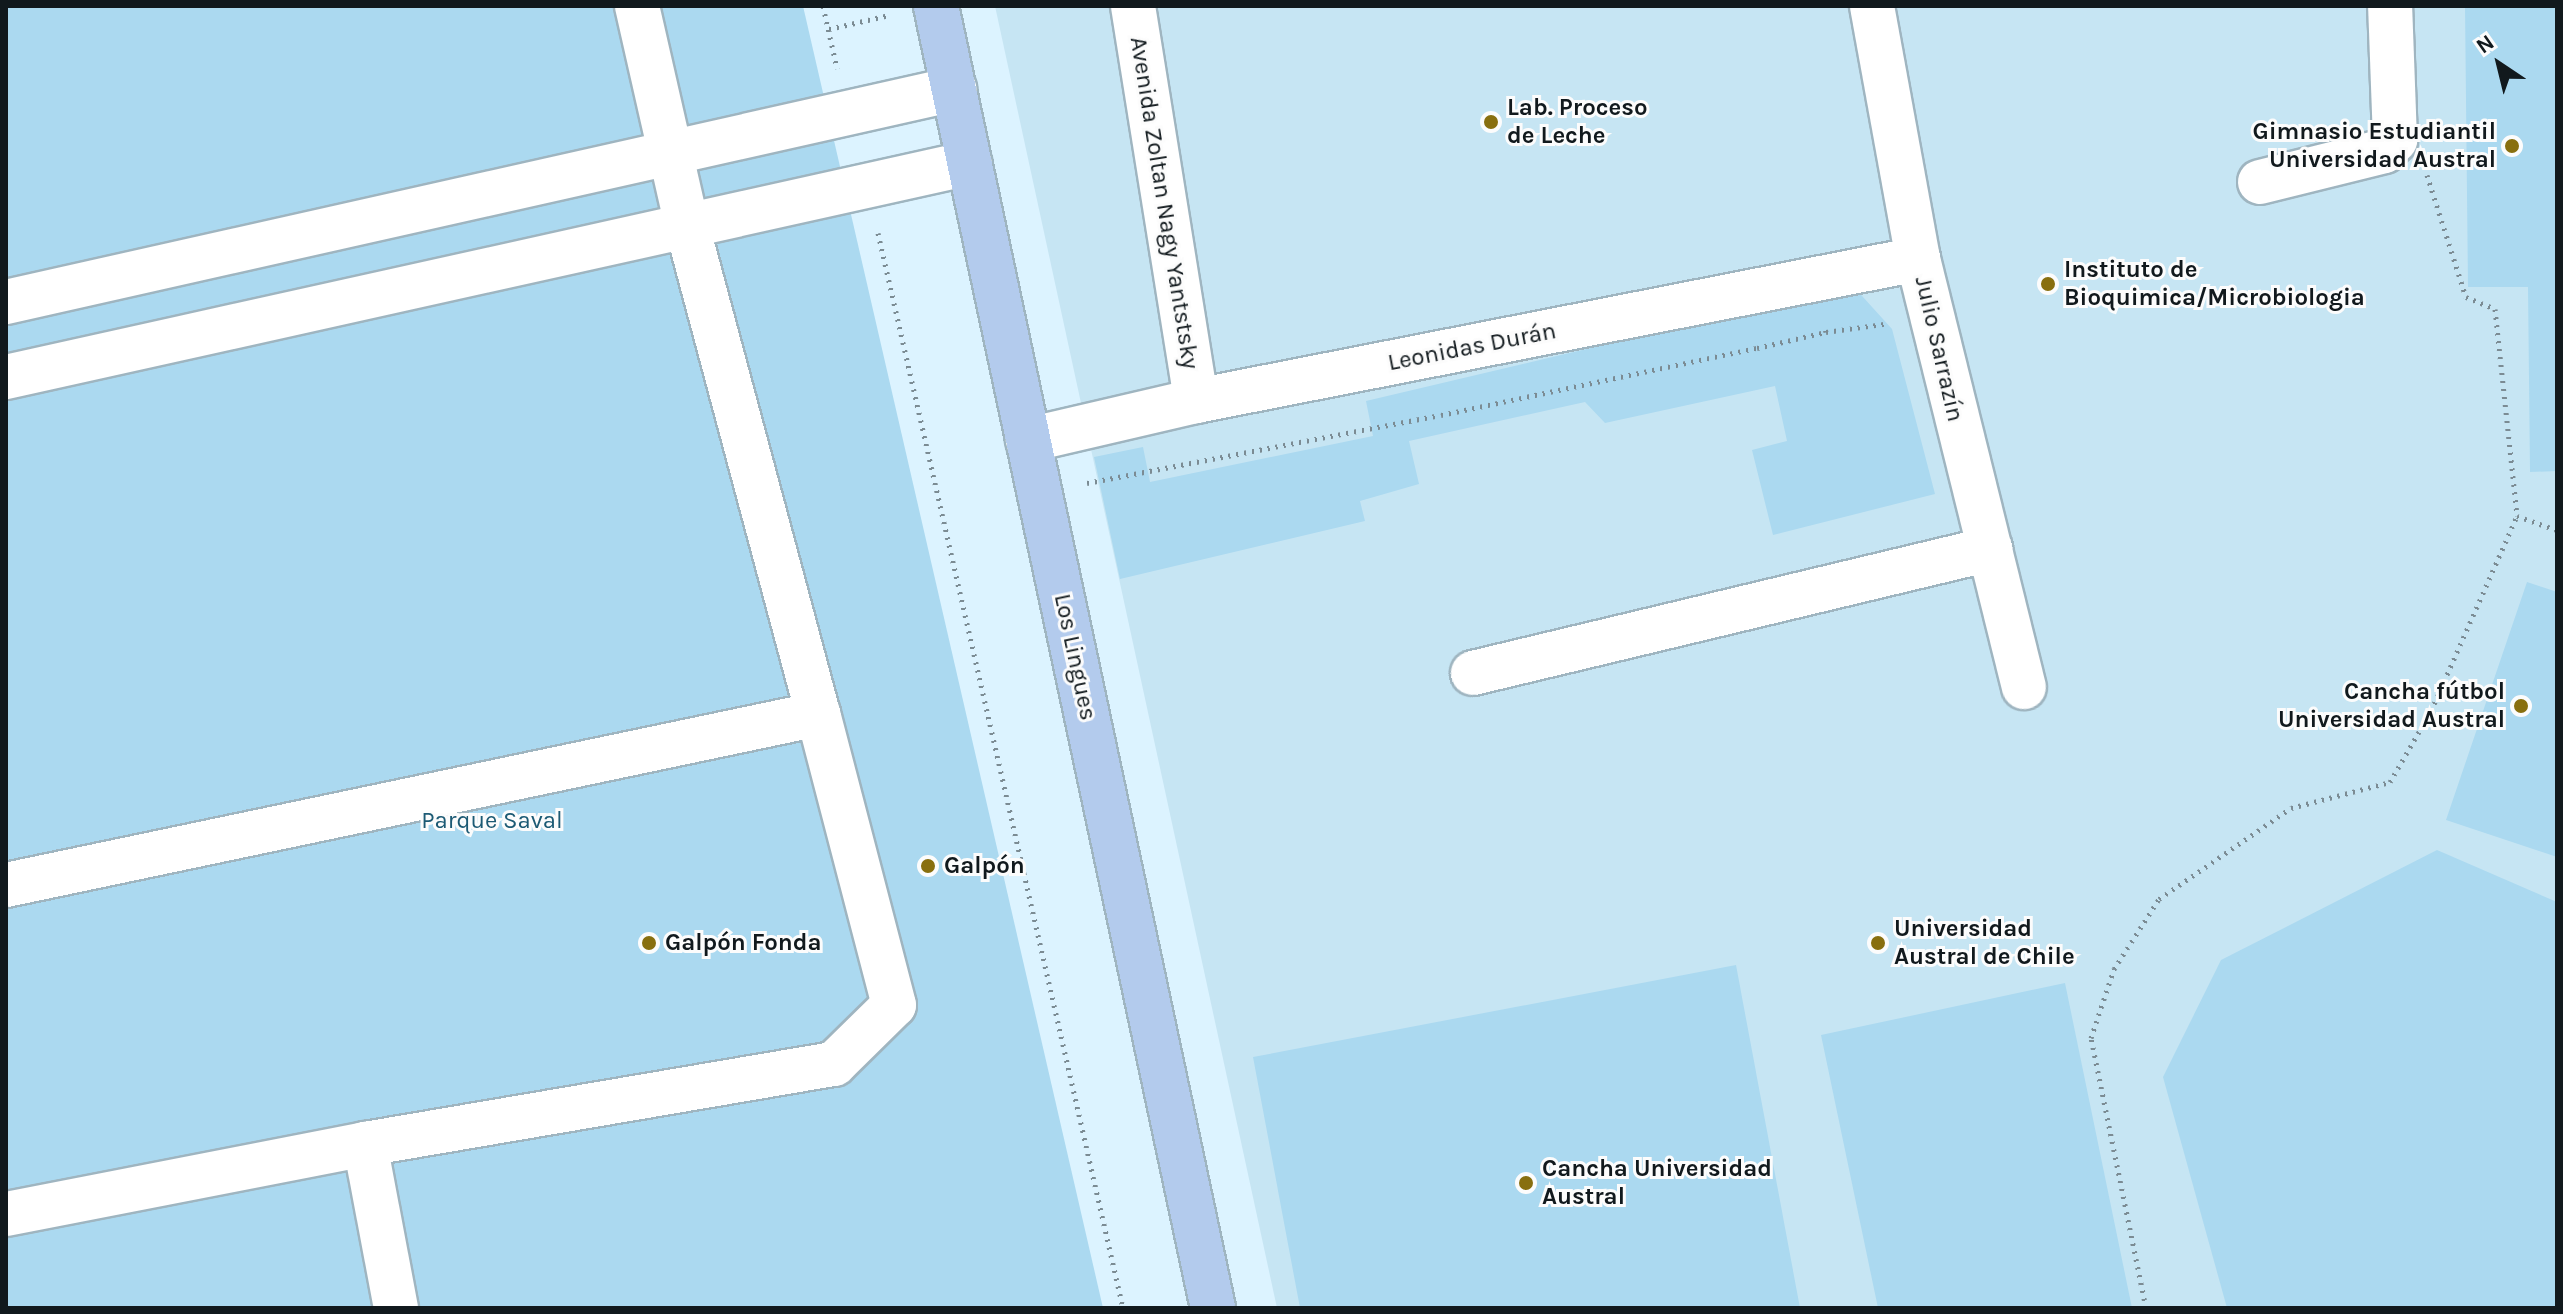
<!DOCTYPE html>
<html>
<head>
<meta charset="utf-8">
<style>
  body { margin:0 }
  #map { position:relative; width:2563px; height:1314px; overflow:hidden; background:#dcf3ff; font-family:Karla,sans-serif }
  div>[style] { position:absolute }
  .built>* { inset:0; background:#c6e5f3 }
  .green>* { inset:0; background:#abd9f0 }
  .path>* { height:5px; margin-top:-2.5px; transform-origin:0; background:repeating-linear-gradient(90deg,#7b8b93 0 2px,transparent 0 8px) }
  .roads { filter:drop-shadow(2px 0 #9fb5c0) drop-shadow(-2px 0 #9fb5c0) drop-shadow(0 2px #9fb5c0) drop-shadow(0 -2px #9fb5c0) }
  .minor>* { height:44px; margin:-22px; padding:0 22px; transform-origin:22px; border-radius:22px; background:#fff }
  .major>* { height:44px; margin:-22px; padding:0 22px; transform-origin:22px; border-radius:22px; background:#b3cbed }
  .dots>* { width:22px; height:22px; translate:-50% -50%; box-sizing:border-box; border:4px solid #fcfcfc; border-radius:50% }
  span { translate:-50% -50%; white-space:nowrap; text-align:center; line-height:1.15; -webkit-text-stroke:6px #fcfcfc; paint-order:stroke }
  .poi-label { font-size:24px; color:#11191d; font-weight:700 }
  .left { translate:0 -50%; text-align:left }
  .right { translate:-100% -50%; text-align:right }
  .street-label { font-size:24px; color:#11191d }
  .park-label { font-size:24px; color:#1c5a74 }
  .frame { position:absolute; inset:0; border:8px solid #11191d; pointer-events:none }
  .north { position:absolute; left:2459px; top:24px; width:80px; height:80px; -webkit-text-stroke:6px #fcfcfc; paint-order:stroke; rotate:325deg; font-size:22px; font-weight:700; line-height:32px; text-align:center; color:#11191d }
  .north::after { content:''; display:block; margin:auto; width:28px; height:36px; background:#11191d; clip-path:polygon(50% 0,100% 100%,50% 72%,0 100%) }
</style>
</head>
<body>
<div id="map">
  <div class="built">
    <i style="clip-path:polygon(995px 6px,2557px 6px,2557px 1308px,1277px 1308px)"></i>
  </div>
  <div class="green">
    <i style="clip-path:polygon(6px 6px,803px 6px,1103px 1308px,6px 1308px)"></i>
    <i style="clip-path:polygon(2465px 6px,2557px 6px,2557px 471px,2530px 472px,2528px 287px,2468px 287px)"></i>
    <i style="clip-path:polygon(1853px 286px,1892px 329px,1935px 494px,1773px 535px,1752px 450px,1787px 441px,1775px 386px,1605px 423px,1585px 402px,1409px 441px,1419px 484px,1360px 501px,1365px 521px,1120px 579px,1094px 457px,1143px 447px,1150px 482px,1373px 436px,1366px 401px)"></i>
    <i style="clip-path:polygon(2527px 582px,2557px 592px,2557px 857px,2446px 820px)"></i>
    <i style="clip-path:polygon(2437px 850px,2557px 902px,2557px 1308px,2227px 1308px,2163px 1077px,2221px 960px)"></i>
    <i style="clip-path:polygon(1736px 965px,1800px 1308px,1300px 1308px,1253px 1057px)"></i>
    <i style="clip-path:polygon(2065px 983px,2132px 1308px,1878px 1308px,1821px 1035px)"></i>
  </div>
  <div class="path">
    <i style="left:823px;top:6px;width:64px;rotate:77.3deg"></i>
    <i style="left:829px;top:29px;width:62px;rotate:-13.1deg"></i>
    <i style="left:2427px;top:175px;width:128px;rotate:72.3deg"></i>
    <i style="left:2466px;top:297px;width:31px;rotate:22deg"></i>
    <i style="left:2495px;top:309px;width:208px;rotate:83.9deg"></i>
    <i style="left:2517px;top:516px;width:42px;rotate:19.3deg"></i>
    <i style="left:878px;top:233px;width:1103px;rotate:77.16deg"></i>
    <i style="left:1826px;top:332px;width:59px;rotate:-7.9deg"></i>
    <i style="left:1087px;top:483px;width:360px;rotate:-10.9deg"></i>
    <i style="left:1441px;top:415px;width:323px;rotate:-12deg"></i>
    <i style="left:1757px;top:348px;width:71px;rotate:-13.1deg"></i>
    <i style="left:1826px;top:332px;width:4px;rotate:-104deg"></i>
    <i style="left:2146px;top:1308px;width:276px;rotate:-101.5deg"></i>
    <i style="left:2091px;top:1038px;width:73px;rotate:-71.6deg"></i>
    <i style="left:2114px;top:969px;width:83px;rotate:-57.3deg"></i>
    <i style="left:2159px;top:899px;width:160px;rotate:-34.6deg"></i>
    <i style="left:2291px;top:808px;width:102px;rotate:-14.7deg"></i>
    <i style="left:2390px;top:782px;width:82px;rotate:-60deg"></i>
    <i style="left:2431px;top:711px;width:213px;rotate:-66.2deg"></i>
  </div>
  <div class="roads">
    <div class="minor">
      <i style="left:1133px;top:6px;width:400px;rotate:80.9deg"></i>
      <i style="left:1872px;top:6px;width:257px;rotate:79.7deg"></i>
      <i style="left:1918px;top:259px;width:441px;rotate:76.1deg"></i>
      <i style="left:2260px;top:182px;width:128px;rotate:-14deg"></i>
      <i style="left:2384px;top:151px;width:16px;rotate:-45deg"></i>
      <i style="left:2395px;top:140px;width:134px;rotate:-92.1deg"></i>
      <i style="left:6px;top:302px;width:972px;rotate:-12.66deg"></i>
      <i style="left:6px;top:377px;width:987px;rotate:-12.52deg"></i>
      <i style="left:1028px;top:440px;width:172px;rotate:-13.1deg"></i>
      <i style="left:1196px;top:401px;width:736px;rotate:-11.13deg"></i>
      <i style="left:1473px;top:673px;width:532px;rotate:-13.49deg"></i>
      <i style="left:6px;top:885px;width:830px;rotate:-11.89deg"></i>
      <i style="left:818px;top:714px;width:505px;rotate:-105.03deg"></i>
      <i style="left:687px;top:226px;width:226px;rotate:-102.8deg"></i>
      <i style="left:365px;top:1144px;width:167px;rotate:79.3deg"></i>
      <i style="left:6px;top:1214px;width:366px;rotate:-11deg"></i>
      <i style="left:365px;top:1144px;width:476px;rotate:-9.7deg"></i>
      <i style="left:834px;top:1064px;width:84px;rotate:-44.5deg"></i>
      <i style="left:894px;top:1005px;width:301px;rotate:-104.6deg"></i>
    </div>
    <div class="major">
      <i style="left:936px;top:6px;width:1331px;rotate:77.99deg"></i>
    </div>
  </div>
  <div class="dots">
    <i style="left:1491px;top:122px;background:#886f0f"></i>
    <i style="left:2512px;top:146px;background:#886f0f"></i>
    <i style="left:2048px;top:284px;background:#886f0f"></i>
    <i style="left:2521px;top:706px;background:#886f0f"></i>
    <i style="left:928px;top:866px;background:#886f0f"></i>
    <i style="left:649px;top:943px;background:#886f0f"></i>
    <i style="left:1878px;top:943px;background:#886f0f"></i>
    <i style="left:1526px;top:1183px;background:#886f0f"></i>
  </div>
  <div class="poi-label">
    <span class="left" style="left:1507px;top:122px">Lab. Proceso<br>de Leche</span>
    <span class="right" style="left:2496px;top:146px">Gimnasio Estudiantil<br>Universidad Austral</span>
    <span class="left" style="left:2064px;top:284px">Instituto de<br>Bioquimica/Microbiologia</span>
    <span class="right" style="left:2505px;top:706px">Cancha fútbol<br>Universidad Austral</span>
    <span class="left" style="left:944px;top:866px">Galpón</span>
    <span class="left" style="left:1894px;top:943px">Universidad<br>Austral de Chile</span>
    <span class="left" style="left:665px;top:943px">Galpón Fonda</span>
    <span class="left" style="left:1542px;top:1183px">Cancha Universidad<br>Austral</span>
  </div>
  <div class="street-label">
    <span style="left:1164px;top:203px;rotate:81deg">Avenida Zoltan Nagy Yantstsky</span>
    <span style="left:1472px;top:347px;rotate:-11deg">Leonidas Durán</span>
    <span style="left:1939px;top:349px;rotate:77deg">Julio Sarrazín</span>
    <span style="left:1075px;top:657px;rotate:78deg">Los Lingues</span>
  </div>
  <div class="park-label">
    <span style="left:492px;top:821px">Parque Saval</span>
  </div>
  <div class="frame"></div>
  <div class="north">N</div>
</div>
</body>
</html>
